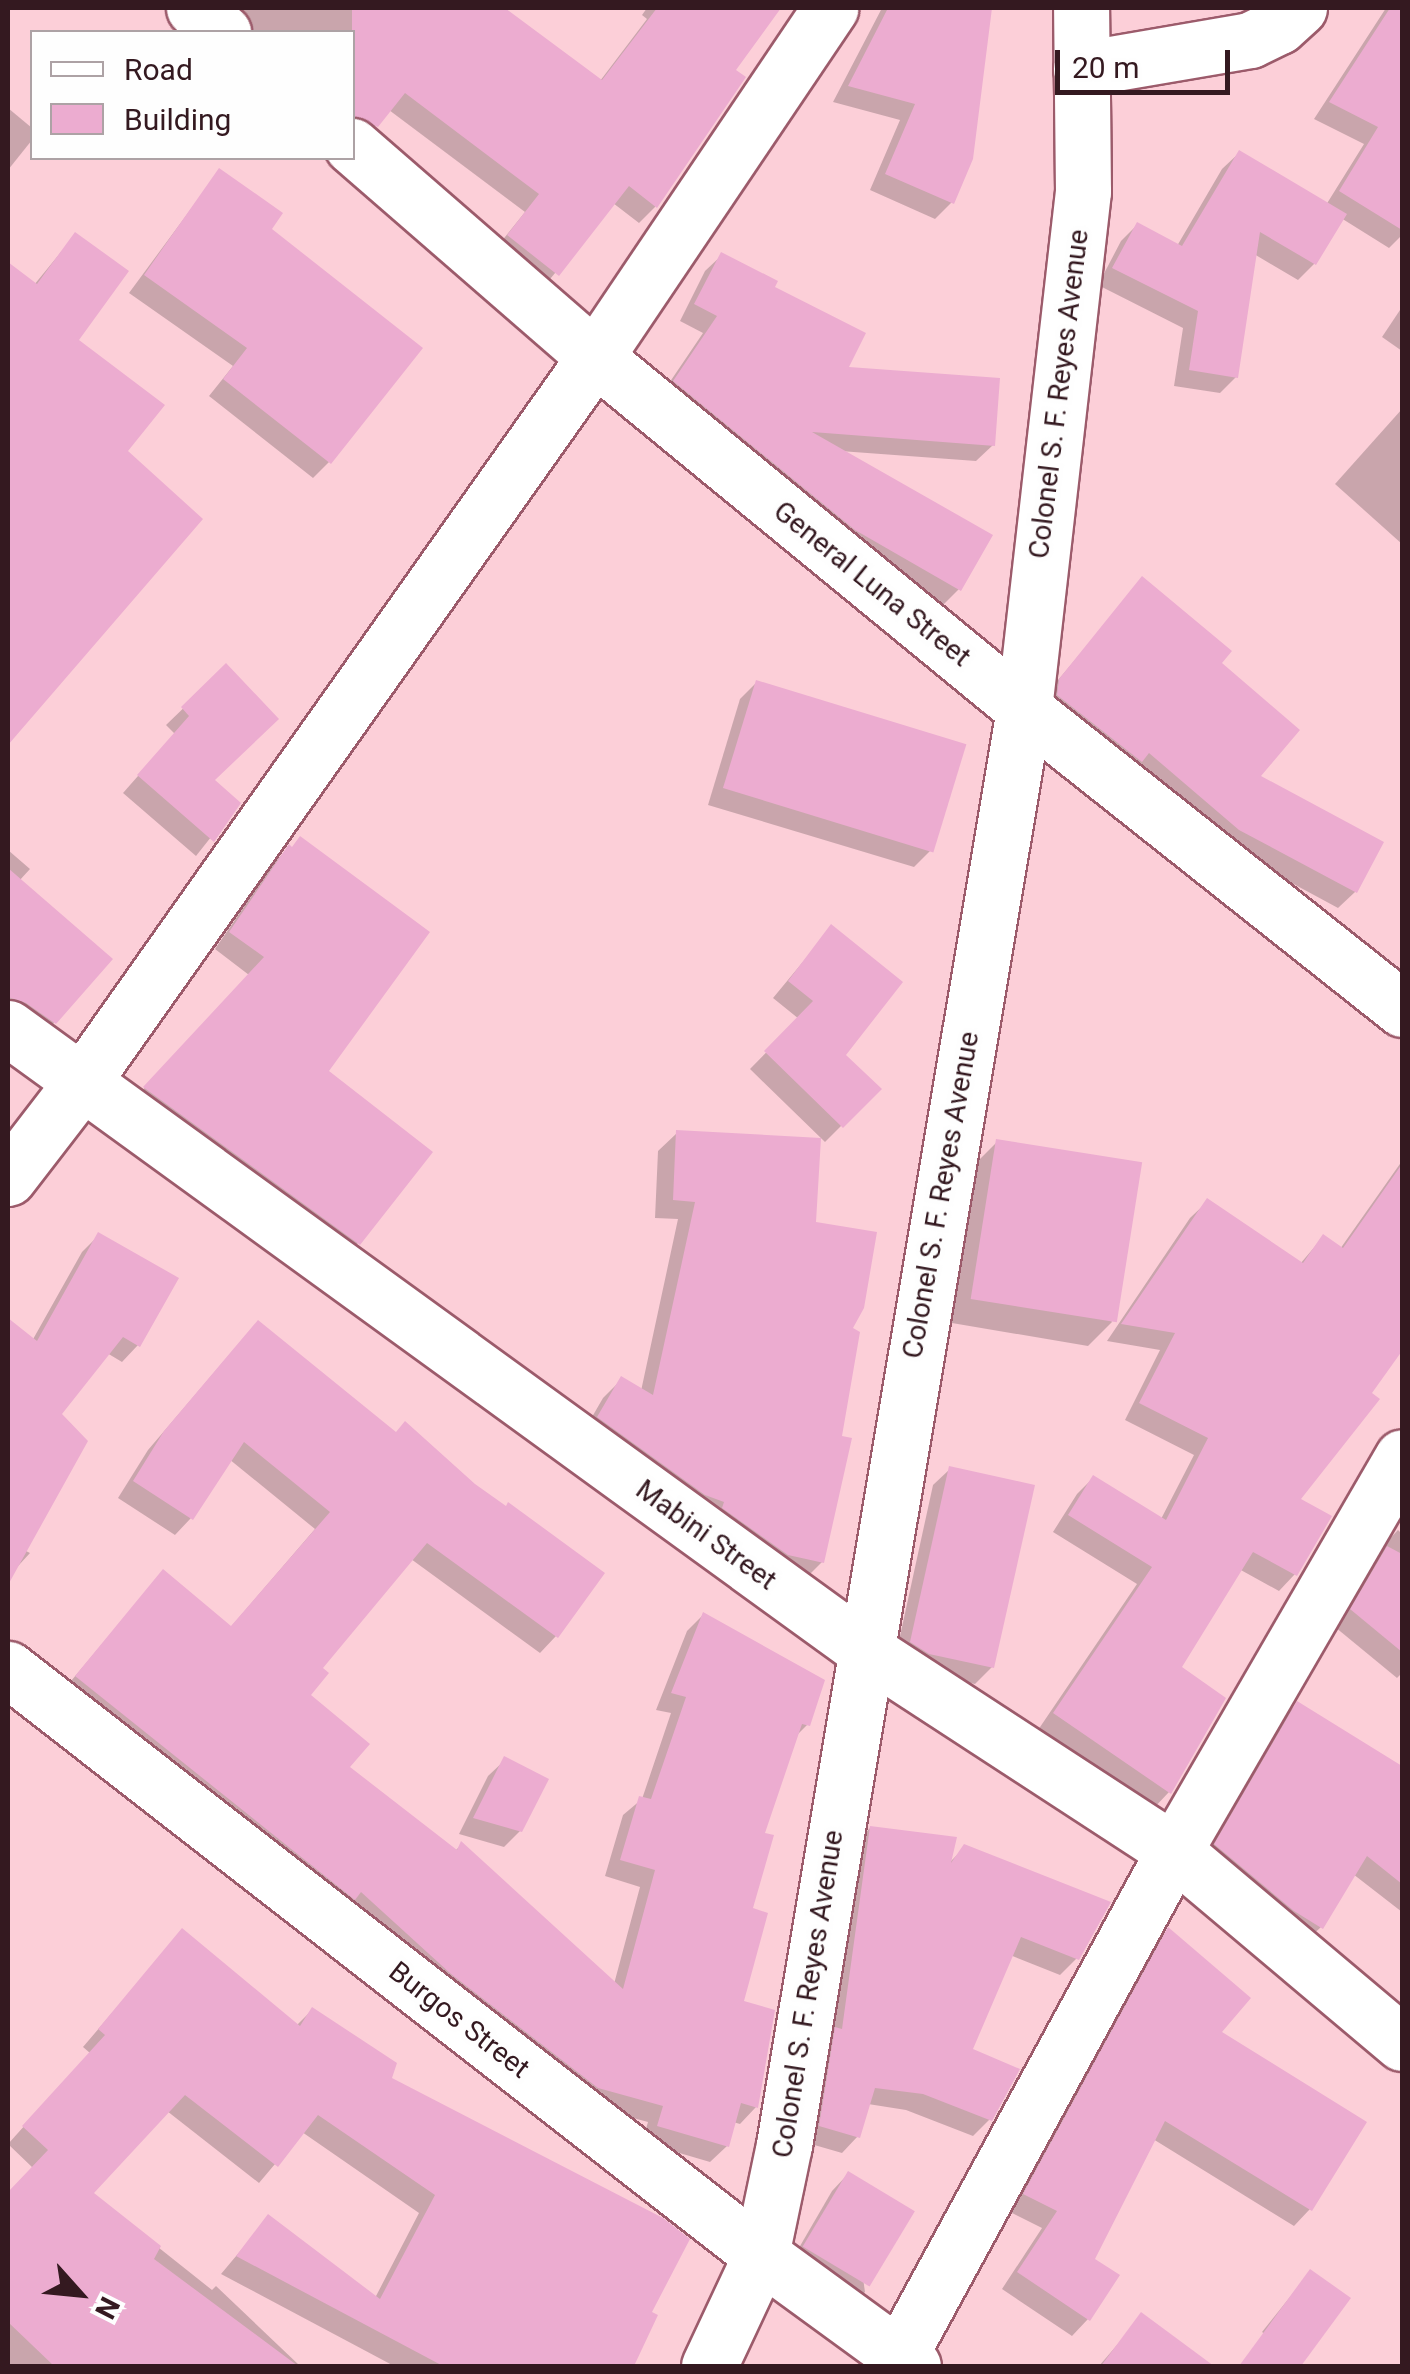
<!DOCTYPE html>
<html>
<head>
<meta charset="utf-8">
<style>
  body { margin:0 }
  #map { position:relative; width:1410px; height:2374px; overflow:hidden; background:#fccfd8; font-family:Roboto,sans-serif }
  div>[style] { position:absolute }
  .shadow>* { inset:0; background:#0003 }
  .building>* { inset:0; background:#ecacd0; transform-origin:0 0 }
  .roads { filter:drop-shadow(2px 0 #9c5b6b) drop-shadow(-2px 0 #9c5b6b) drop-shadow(0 2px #9c5b6b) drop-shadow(0 -2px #9c5b6b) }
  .minor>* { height:55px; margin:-27.5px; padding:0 27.5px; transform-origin:27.5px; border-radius:27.5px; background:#fff }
  .major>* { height:55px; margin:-27.5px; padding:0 27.5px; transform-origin:27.5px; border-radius:27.5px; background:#fff }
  span { translate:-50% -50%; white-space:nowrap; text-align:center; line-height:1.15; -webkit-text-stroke:10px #fefefe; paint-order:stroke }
  .street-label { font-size:28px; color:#341920 }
  .frame { position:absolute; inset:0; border:10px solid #341920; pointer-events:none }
  .legend { position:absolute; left:30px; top:30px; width:325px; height:130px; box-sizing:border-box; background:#fefefe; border:2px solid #ada2a5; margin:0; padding:12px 18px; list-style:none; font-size:30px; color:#341920 }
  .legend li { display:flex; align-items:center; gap:20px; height:50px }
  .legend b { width:50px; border:2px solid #ada2a5 }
  .north { position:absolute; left:30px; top:2244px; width:100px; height:100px; -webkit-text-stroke:8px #fefefe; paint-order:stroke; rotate:117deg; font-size:28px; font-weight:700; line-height:40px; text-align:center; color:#341920 }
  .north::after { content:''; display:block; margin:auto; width:35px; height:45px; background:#341920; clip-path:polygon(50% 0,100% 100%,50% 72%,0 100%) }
  .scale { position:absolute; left:1055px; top:50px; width:175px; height:45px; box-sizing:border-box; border:5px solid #341920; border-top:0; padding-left:12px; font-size:30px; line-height:35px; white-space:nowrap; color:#341920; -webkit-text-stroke:8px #fefefe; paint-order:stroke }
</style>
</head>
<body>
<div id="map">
  <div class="shadow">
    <i style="clip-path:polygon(235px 8px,501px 8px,600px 81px,647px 19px,642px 15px,647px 8px,778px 8px,733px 71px,655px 207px,639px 223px,613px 203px,541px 290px,493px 252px,525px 212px,389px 110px,360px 142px,352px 137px,352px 32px,238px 32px)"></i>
    <i style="clip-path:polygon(882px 8px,989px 8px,970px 162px,952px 202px,935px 219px,870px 190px,900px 120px,833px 102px)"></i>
    <i style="clip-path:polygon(1386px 8px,1402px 8px,1402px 235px,1389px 248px,1341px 218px,1314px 264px,1298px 280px,1254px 254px,1236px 377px,1220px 393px,1174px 386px,1183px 328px,1098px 285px,1121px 241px,1137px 225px,1177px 246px,1222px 169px,1239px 153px,1326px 205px,1364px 144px,1314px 119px)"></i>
    <i style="clip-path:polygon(8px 108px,32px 128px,32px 140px,8px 170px)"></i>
    <i style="clip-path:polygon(219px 171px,268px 229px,329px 462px,313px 478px,209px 396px,233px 366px,129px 293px)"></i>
    <i style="clip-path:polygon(75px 235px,75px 340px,125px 452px,199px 519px,8px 739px,8px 265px,34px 285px)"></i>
    <i style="clip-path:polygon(722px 255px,772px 288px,845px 369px,993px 445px,976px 461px,840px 451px,959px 589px,942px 606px,839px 546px,659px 398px,703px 333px,680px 321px,705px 271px)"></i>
    <i style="clip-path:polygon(1402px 307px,1402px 351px,1382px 337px)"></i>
    <i style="clip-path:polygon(1402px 409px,1402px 544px,1335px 484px)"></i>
    <i style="clip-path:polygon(1142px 580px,1218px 663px,1257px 776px,1381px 843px,1355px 892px,1338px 908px,1223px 846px,1043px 698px)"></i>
    <i style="clip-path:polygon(226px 667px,212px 780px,238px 803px,196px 856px,123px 793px,175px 734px,166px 725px)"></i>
    <i style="clip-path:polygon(756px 683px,931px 850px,914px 867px,708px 805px,740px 699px)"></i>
    <i style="clip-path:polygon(289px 847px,358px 1243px,342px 1260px,129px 1105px,249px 975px,215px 949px,273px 864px)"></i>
    <i style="clip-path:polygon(8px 850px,30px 869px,19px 881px,54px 1023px,38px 1039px,8px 1018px)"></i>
    <i style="clip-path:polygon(831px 928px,843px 1055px,878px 1089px,825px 1142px,750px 1069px,799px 1019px,773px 998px)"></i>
    <i style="clip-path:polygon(677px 1133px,813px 1224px,850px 1329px,822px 1562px,804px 1580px,581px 1436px,603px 1398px,622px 1379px,641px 1391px,678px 1219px,655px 1218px,658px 1151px)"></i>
    <i style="clip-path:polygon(997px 1142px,1112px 1322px,1088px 1346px,946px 1322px,973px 1166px)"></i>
    <i style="clip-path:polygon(1402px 1161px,1402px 1347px,1297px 1500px,1295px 1574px,1279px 1591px,1239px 1569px,1178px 1668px,1169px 1792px,1153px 1809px,1038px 1730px,1137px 1584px,1053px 1532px,1077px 1494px,1093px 1478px,1161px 1519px,1194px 1455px,1125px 1420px,1160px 1350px,1107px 1341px,1190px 1218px,1207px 1202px,1300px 1264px,1323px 1237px,1340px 1249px)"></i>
    <i style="clip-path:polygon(98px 1236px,138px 1345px,122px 1362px,107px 1353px,59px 1414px,24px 1550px,30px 1553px,8px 1577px,8px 1321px,32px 1341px,82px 1252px)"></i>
    <i style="clip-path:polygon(242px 1340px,556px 1636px,540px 1653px,411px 1559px,319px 1669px,308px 1695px,346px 1767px,455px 1851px,461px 1845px,614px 1984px,640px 1887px,605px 1876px,623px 1815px,642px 1799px,671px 1713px,656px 1710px,687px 1631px,703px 1615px,808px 1724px,794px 1738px,762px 1834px,749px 1910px,741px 2002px,756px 2107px,740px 2124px,733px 2122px,727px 2146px,710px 2162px,642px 2142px,648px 2122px,581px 2104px,60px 1694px,163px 1572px,230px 1628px,315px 1529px,229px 1459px,191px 1518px,175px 1535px,118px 1498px,148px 1450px)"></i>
    <i style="clip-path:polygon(950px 1469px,992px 1667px,975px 1684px,912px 1670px,895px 1659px,933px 1485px)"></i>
    <i style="clip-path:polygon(1398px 1530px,1402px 1534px,1402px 1673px,1397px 1678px,1335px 1627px,1382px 1547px)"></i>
    <i style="clip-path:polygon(1297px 1704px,1402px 1768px,1402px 1912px,1353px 1874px,1321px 1927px,1304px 1943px,1199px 1861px,1281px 1720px)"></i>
    <i style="clip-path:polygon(505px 1760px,520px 1831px,504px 1847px,459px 1834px,488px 1776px)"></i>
    <i style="clip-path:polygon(870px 1828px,949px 1863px,965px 1847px,1077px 1958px,1060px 1975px,1010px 1955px,970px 2051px,990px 2119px,973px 2136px,906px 2110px,868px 2104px,858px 2136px,842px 2153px,804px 2142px,854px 1845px)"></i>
    <i style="clip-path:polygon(1168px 1930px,1310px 2209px,1294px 2226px,1153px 2139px,1092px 2260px,1088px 2319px,1072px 2336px,1002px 2289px,1042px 2228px,1008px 2211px,1152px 1946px)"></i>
    <i style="clip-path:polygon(182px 1931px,296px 2026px,312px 2010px,655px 2316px,631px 2366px,394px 2366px,221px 2274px,268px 2218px,375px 2298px,419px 2213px,302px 2132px,259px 2183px,167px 2111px,90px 2193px,212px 2290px,216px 2286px,299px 2365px,8px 2366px,8px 2195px,33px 2168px,8px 2144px,90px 2053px,83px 2047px)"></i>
    <i style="clip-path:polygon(848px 2174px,865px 2292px,849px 2309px,789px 2265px,832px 2191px)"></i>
    <i style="clip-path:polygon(1310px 2272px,1299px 2358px,1262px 2332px)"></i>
    <i style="clip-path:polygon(1142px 2316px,1209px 2366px,1099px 2366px)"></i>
  </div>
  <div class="building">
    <i style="clip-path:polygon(352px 8px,505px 8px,602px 80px,657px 8px,781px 8px,736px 70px,746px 77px,657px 208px,629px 186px,559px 276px,507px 235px,539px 194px,405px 93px,378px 127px,352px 116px)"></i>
    <i style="clip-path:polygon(888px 8px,992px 8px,973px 159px,954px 204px,885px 174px,915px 104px,848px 86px)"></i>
    <i style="clip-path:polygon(1390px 8px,1402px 8px,1402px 230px,1339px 191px,1378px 127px,1329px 102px)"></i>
    <i style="clip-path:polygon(1239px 150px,1347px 214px,1316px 265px,1260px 232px,1238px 378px,1189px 370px,1198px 311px,1112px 268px,1137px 222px,1182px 246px)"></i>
    <i style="clip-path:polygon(219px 168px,283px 213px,272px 229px,423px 348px,331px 464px,223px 379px,247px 348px,144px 275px)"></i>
    <i style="clip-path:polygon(75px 232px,129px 271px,79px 340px,165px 405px,128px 451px,203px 519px,8px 745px,8px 262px,37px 284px)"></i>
    <i style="clip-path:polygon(721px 252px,778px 281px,775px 287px,866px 333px,849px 367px,1000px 378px,995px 446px,812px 432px,993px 535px,961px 591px,855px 530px,673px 381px,717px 316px,694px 304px)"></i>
    <i style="clip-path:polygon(1142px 576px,1232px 651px,1222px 663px,1300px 730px,1261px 776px,1384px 842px,1357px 893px,1239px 830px,1149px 753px,1142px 762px,1057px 695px,1059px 679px)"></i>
    <i style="clip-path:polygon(226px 663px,279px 719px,215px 780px,241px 803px,214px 842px,137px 775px,189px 716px,181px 707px)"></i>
    <i style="left:756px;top:680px;width:220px;height:113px;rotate:17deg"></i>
    <i style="clip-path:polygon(300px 836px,430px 932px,329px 1071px,433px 1152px,360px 1245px,143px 1087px,264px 957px,229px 932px,289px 844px,292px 847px)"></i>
    <i style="clip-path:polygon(8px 868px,113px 959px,56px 1024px,26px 1003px,8px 997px)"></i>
    <i style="clip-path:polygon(831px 924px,903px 982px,846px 1055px,882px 1089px,843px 1128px,764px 1051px,813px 1001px,788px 981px)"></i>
    <i style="clip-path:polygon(676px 1130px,821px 1138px,816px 1222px,877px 1232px,864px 1308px,853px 1328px,860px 1332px,842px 1436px,852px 1438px,824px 1563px,788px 1555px,722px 1508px,724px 1502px,705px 1495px,597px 1417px,621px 1376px,653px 1395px,695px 1202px,673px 1200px)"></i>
    <i style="left:996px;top:1139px;width:148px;height:162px;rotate:9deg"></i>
    <i style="clip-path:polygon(1402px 1164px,1402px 1351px,1372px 1393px,1380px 1399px,1301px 1499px,1332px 1516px,1297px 1576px,1253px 1552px,1182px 1667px,1226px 1698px,1171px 1794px,1053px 1713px,1152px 1567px,1068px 1515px,1093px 1475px,1166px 1520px,1208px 1438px,1139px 1403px,1175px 1333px,1121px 1324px,1207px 1198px,1303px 1263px,1323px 1234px,1343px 1248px)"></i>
    <i style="clip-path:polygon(98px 1232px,179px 1278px,140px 1347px,123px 1337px,62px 1414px,88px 1441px,8px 1585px,8px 1318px,37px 1341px)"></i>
    <i style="clip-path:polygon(258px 1320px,396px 1432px,405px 1421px,475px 1484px,506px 1506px,508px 1502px,605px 1573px,558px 1638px,427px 1543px,323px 1668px,329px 1673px,311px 1695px,370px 1744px,350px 1767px,457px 1850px,461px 1841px,623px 1989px,655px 1870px,620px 1860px,639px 1796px,651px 1799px,686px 1697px,671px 1693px,703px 1612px,825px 1680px,810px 1726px,802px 1724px,765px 1833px,774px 1835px,753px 1908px,768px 1913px,744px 2001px,775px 2010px,758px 2108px,741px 2103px,729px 2147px,657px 2126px,663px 2106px,598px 2088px,451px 1974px,361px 1892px,355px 1900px,75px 1676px,163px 1569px,231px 1626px,330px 1512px,244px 1442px,193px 1520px,133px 1481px,164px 1431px)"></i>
    <i style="clip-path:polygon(949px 1466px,1035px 1485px,994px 1668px,929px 1654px,910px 1642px)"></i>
    <i style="clip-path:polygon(1387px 1546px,1402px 1554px,1402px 1652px,1350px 1609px)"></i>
    <i style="clip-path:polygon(1297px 1701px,1402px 1766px,1402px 1884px,1367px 1856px,1323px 1929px,1294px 1911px,1214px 1844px)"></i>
    <i style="clip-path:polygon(504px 1756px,549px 1779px,522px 1832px,473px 1818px)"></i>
    <i style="clip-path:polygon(870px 1826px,957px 1837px,951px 1863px,964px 1844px,1111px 1902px,1079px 1960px,1021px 1937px,973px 2049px,1020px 2069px,992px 2121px,923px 2094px,875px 2088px,860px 2138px,819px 2126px,835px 2027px,842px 2029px)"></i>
    <i style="clip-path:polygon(1168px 1927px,1251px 1998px,1222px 2032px,1367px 2122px,1312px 2211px,1165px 2121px,1095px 2259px,1120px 2275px,1090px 2321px,1017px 2272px,1057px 2211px,1023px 2194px)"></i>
    <i style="clip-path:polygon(182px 1928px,300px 2026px,312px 2007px,397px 2063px,392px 2078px,663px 2218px,690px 2239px,652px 2312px,658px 2315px,634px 2366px,443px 2366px,236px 2256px,268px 2214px,380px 2299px,435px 2195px,318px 2115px,278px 2167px,185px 2095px,94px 2193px,161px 2246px,154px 2259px,298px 2366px,54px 2366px,8px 2322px,8px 2192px,48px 2150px,22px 2126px,105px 2035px,98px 2029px)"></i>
    <i style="left:848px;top:2171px;width:78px;height:88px;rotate:31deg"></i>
    <i style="clip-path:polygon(1310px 2269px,1351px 2298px,1301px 2366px,1239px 2366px)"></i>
    <i style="clip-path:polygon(1141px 2312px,1214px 2366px,1101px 2366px)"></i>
  </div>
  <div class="roads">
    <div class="minor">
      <i style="left:194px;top:8px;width:38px;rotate:40deg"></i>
      <i style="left:1081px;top:69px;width:171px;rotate:-9.7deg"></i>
      <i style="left:1250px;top:40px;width:32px;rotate:-26deg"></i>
      <i style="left:1279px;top:26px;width:27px;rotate:-42deg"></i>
      <i style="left:352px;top:146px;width:322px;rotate:41deg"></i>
      <i style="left:595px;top:357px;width:555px;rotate:39.37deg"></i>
      <i style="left:1024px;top:709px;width:483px;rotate:38.4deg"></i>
      <i style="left:8px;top:1028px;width:1058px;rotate:35.96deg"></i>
      <i style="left:864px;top:1649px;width:370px;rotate:33.1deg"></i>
      <i style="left:1174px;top:1851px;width:298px;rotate:40.1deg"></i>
      <i style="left:8px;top:1178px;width:121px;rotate:-52.4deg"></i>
      <i style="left:82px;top:1082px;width:888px;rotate:-54.72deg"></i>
      <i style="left:595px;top:357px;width:421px;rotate:-56deg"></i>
      <i style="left:8px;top:1669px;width:954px;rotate:37.89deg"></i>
      <i style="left:761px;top:2255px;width:188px;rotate:36.1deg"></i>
      <i style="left:899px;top:2356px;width:575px;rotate:-61.43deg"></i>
      <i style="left:1174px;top:1851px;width:455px;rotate:-59.9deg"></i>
    </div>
    <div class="major">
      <i style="left:709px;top:2366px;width:123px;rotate:-64.9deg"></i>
      <i style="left:761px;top:2255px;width:112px;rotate:-78.2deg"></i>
      <i style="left:784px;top:2145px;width:1456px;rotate:-80.51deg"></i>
      <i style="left:1024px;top:709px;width:521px;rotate:-83.5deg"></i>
      <i style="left:1083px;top:191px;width:183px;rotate:-90.6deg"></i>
    </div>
  </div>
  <div class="street-label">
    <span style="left:1059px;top:394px;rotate:-83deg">Colonel S. F. Reyes Avenue</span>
    <span style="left:872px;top:584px;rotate:39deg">General Luna Street</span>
    <span style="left:941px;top:1195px;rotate:-80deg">Colonel S. F. Reyes Avenue</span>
    <span style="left:706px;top:1535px;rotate:36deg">Mabini Street</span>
    <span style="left:808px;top:1994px;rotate:-81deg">Colonel S. F. Reyes Avenue</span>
    <span style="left:459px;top:2020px;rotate:38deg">Burgos Street</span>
  </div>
  <div class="frame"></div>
  <ul class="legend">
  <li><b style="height:12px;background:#fff"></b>Road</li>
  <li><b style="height:28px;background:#ecacd0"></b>Building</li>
  </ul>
  <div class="north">N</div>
  <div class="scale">20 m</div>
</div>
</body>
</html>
